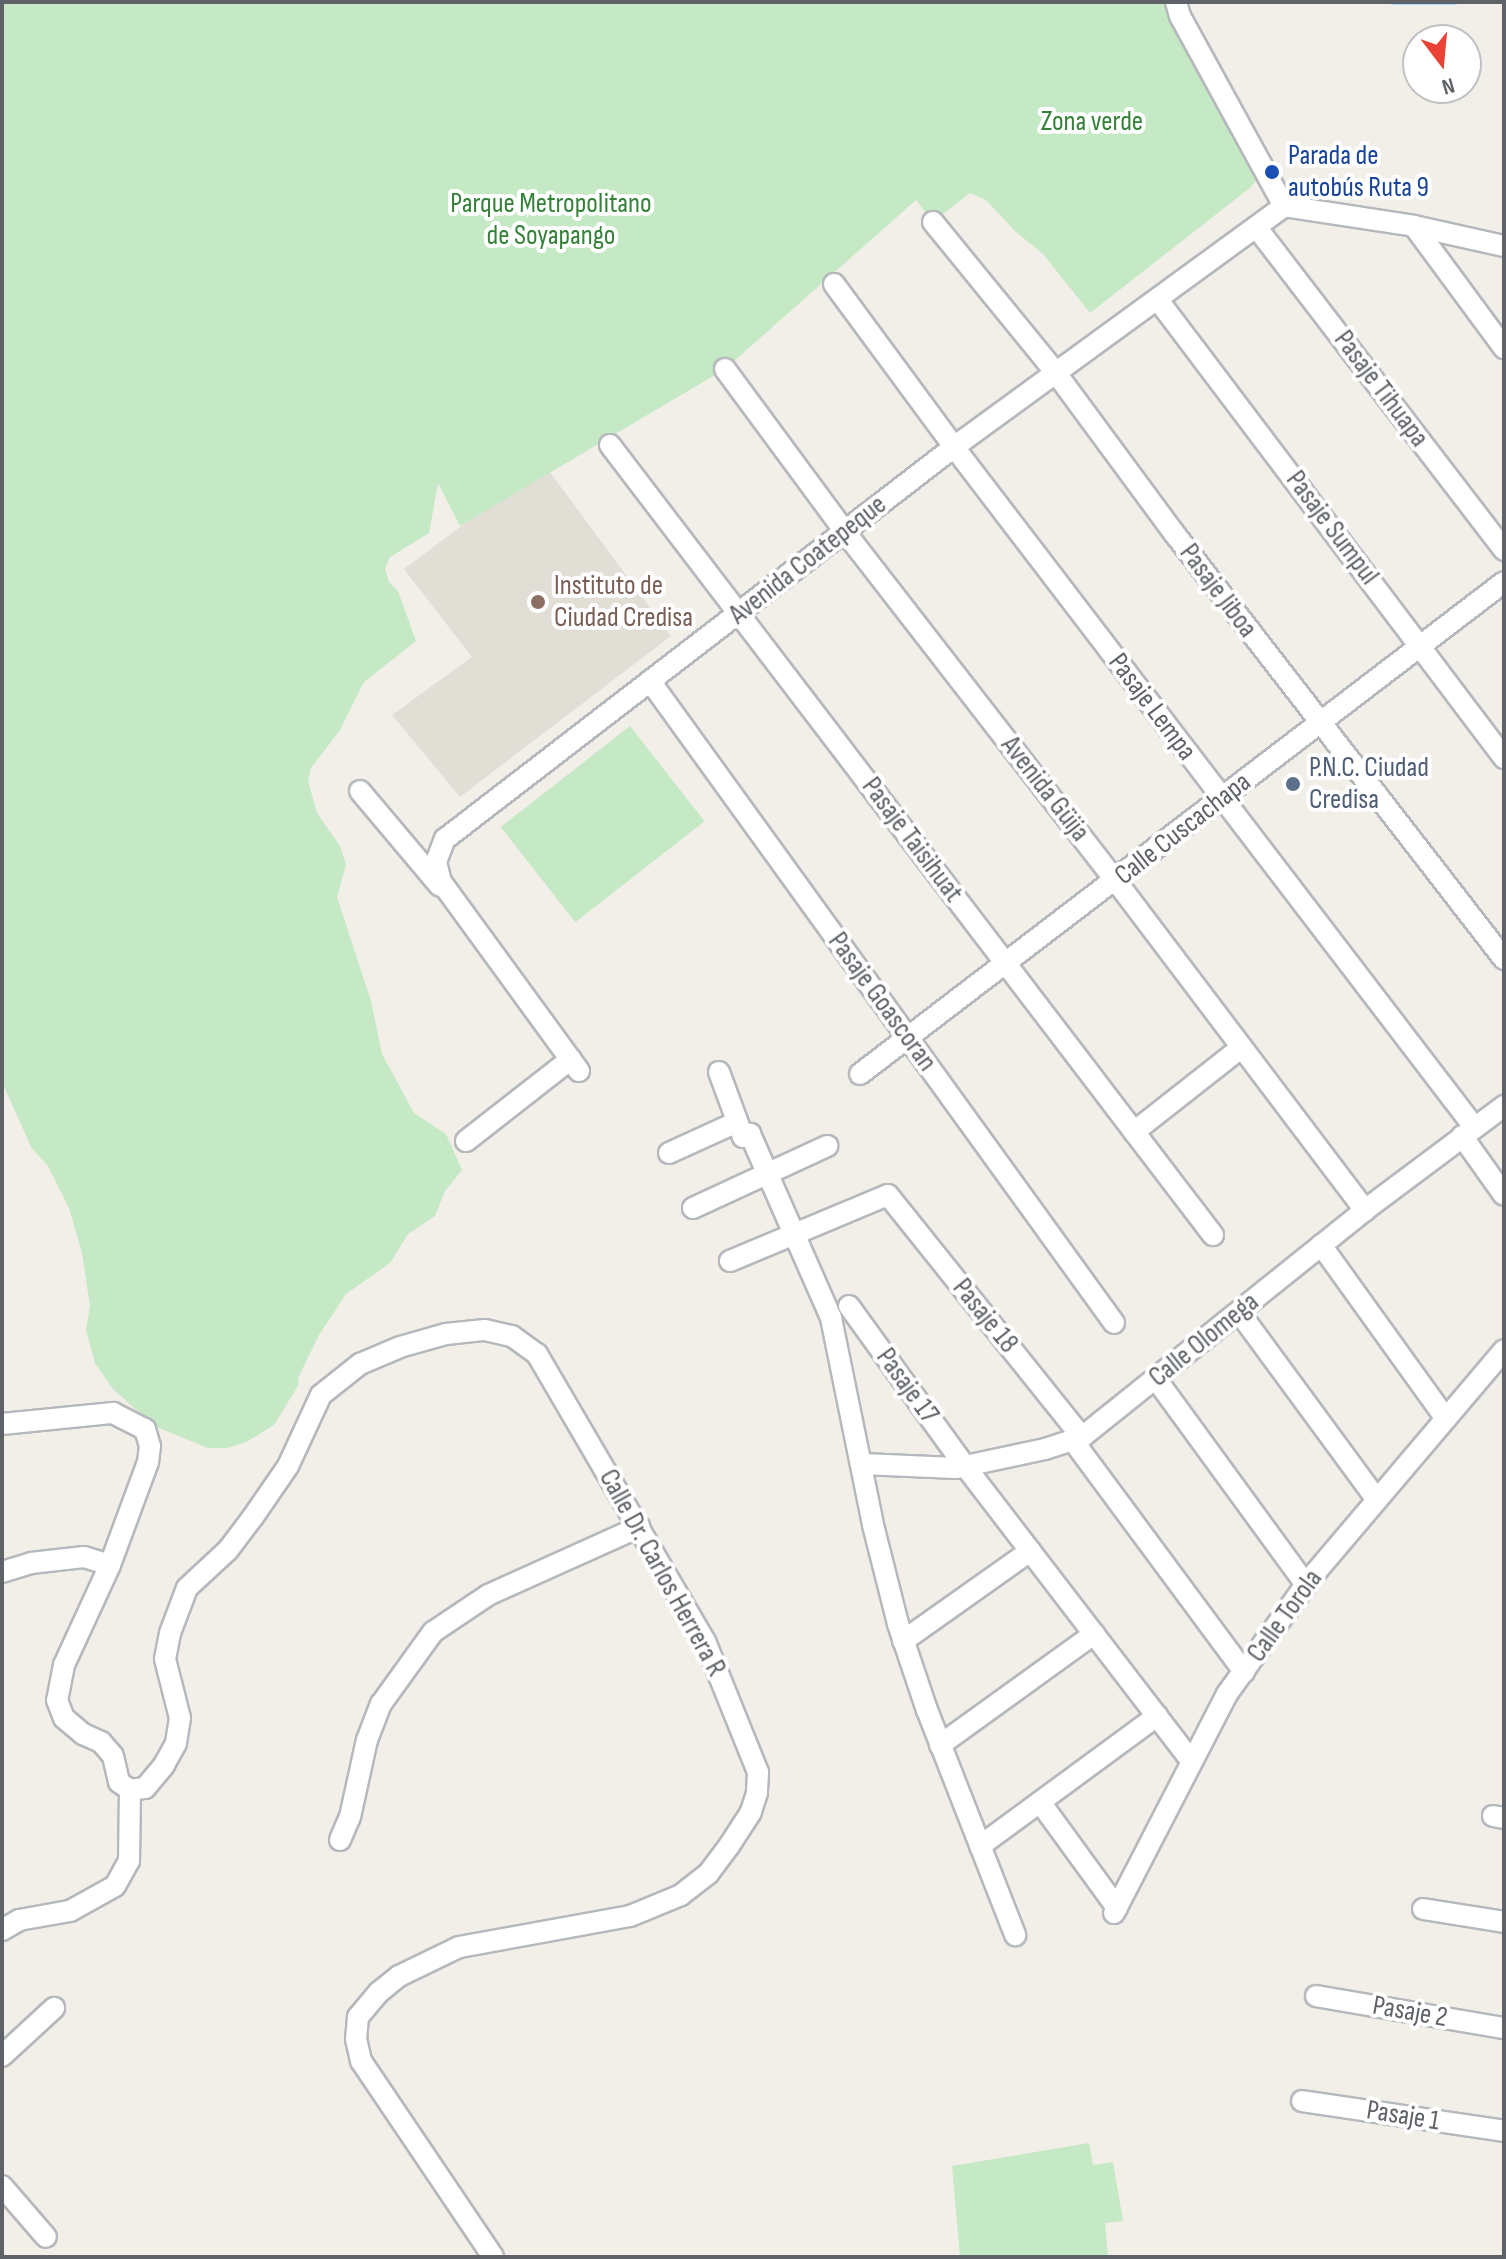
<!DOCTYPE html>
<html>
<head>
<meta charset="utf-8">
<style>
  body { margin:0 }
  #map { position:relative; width:1506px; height:2259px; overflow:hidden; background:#f1efe8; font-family:"Sofia Sans Condensed",sans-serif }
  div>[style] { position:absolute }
  .education>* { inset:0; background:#e1ded6 }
  .green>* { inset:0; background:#c5e8c5; transform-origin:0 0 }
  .stream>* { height:6px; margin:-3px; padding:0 3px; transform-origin:3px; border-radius:3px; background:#aadaff }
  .roads { filter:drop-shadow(2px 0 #b5b8bc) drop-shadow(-2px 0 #b5b8bc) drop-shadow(0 2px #b5b8bc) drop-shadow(0 -2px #b5b8bc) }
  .minor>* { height:20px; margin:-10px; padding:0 10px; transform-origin:10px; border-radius:10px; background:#fff }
  .dots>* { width:22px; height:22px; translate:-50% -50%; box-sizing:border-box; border:4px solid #fff; border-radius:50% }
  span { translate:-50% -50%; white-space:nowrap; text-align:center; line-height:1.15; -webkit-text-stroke:8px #fff; paint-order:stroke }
  .park-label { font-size:28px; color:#348238 }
  .transit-label { font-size:28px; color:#164399 }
  .left { translate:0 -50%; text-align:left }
  .street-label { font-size:28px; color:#5f6368 }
  .education-label { font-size:28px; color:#785e54 }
  .service-label { font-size:28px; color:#4e5e75 }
  .frame { position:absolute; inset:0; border:4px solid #5f6368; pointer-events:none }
  .north { position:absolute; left:1402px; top:24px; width:80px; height:80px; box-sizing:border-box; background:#fff; border:2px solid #bfc1c3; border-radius:50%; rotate:164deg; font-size:22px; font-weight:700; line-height:32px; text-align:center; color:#5f6368 }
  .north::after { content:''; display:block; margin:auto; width:28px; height:36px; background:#ea4335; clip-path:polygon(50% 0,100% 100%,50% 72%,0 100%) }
</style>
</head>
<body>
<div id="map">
  <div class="education">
    <i style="clip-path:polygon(544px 464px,671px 636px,460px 797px,392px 715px,472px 657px,404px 569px)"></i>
  </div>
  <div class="green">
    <i style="clip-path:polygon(2px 2px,1166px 2px,1259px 176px,1251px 187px,1090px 313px,1043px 254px,1016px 232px,986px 200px,970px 193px,933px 222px,916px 200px,725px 369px,460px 526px,438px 483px,429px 533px,390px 557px,385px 569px,389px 582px,398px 591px,416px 641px,364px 682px,340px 730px,311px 768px,308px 781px,317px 813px,340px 846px,346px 865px,337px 897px,371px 1001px,382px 1054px,414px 1113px,446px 1134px,462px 1170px,445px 1191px,435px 1216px,408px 1234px,390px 1263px,346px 1294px,319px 1335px,298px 1378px,299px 1384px,274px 1425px,246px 1442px,227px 1448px,208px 1448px,154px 1426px,113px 1389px,95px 1363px,86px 1330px,90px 1306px,82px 1253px,69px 1208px,48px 1166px,31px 1147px,2px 1082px)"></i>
    <i style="left:630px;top:726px;width:121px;height:164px;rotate:52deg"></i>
    <i style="clip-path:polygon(1089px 2143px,1093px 2165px,1113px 2162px,1123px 2221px,1105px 2223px,1108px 2257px,960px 2257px,952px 2166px)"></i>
  </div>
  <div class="stream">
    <i style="left:1393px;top:2px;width:62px"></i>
  </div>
  <div class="roads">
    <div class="minor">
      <i style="left:1176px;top:2px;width:15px;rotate:74deg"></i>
      <i style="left:1180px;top:16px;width:217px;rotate:61.3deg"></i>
      <i style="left:1284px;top:206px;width:132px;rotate:8.7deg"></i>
      <i style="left:1414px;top:226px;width:92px;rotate:12.5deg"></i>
      <i style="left:933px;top:222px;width:195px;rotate:50.8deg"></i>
      <i style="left:1056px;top:373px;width:199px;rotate:53.6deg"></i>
      <i style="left:1174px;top:533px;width:539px;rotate:52.24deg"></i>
      <i style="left:1414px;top:226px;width:152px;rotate:53.6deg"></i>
      <i style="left:1257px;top:228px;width:406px;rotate:52.5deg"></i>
      <i style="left:834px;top:284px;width:202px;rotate:53.6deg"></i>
      <i style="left:954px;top:447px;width:856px;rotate:52.59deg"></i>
      <i style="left:1158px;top:300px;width:574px;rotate:52.93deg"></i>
      <i style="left:725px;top:369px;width:202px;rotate:53.6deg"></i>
      <i style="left:845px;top:532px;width:442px;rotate:52.2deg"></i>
      <i style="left:1116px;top:881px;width:413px;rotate:52.9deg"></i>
      <i style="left:610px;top:445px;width:994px;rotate:52.65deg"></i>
      <i style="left:650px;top:681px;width:792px;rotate:54.14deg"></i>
      <i style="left:360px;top:791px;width:124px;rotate:49.9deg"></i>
      <i style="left:579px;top:1071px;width:234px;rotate:-126.1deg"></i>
      <i style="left:441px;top:882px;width:21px;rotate:-104deg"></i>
      <i style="left:436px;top:862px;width:25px;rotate:-69deg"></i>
      <i style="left:445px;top:839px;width:642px;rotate:-37.6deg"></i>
      <i style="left:954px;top:447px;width:409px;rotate:-36.1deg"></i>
      <i style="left:719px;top:1072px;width:69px;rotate:69.7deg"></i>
      <i style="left:743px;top:1137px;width:8px;rotate:-23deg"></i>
      <i style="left:750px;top:1134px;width:201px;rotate:66.2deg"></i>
      <i style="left:831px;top:1318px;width:211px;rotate:78.5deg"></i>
      <i style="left:873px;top:1525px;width:102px;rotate:75.8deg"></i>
      <i style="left:898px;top:1624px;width:91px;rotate:71.4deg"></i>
      <i style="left:927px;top:1710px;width:242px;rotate:68.6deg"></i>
      <i style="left:860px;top:1074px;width:810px;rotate:-37.38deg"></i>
      <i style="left:1134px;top:1132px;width:137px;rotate:-38.2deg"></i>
      <i style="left:1462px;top:1136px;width:72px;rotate:54.6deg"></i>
      <i style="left:466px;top:1141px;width:133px;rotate:-38deg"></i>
      <i style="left:669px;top:1153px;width:75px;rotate:-24.5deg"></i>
      <i style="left:693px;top:1208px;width:148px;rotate:-24.8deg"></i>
      <i style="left:1321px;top:1245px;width:214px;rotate:54.3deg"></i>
      <i style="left:730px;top:1261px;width:171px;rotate:-22.7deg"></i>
      <i style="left:888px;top:1195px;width:310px;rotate:51.3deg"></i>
      <i style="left:849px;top:1306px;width:198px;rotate:54.1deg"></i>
      <i style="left:965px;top:1466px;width:371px;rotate:52.5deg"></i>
      <i style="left:1239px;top:1312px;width:233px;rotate:53.7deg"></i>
      <i style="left:1156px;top:1379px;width:255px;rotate:53.9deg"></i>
      <i style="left:2px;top:1424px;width:112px;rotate:-5.7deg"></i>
      <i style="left:113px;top:1413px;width:36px;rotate:27deg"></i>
      <i style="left:145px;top:1429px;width:18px;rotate:74deg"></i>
      <i style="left:150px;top:1446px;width:16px;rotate:97deg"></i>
      <i style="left:148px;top:1462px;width:110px;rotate:110.3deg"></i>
      <i style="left:110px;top:1565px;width:110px;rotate:114.7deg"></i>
      <i style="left:64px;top:1665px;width:36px;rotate:101deg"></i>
      <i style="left:57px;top:1700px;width:19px;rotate:69deg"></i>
      <i style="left:64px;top:1718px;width:25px;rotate:40deg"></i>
      <i style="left:83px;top:1734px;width:20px;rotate:24deg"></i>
      <i style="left:101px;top:1742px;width:18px;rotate:49deg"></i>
      <i style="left:113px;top:1756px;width:27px;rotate:77deg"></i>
      <i style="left:119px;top:1782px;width:14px;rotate:36deg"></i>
      <i style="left:1074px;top:1442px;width:286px;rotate:53.5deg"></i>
      <i style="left:862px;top:1464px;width:94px;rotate:2.4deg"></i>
      <i style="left:956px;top:1468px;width:91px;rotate:-12.1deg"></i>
      <i style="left:1045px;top:1449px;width:39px;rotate:-18deg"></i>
      <i style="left:1082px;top:1437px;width:363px;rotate:-38.7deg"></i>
      <i style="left:1365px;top:1210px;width:174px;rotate:-36.8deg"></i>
      <i style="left:2px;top:1572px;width:30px;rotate:-17deg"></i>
      <i style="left:31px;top:1563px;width:53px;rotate:-6.5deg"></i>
      <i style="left:84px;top:1557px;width:27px;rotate:17deg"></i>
      <i style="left:903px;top:1641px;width:156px;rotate:-35.3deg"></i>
      <i style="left:940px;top:1745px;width:190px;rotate:-35.8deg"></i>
      <i style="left:130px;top:1790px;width:15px;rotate:-8deg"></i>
      <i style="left:145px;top:1788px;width:30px;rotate:-50deg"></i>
      <i style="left:164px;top:1765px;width:25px;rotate:-61deg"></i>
      <i style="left:176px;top:1743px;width:25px;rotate:-81deg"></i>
      <i style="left:180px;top:1718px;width:61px;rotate:-104.3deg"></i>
      <i style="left:165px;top:1659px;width:26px;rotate:-79deg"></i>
      <i style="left:170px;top:1633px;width:48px;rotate:-69.3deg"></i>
      <i style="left:187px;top:1588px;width:56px;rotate:-42.8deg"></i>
      <i style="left:228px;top:1550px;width:41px;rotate:-52.9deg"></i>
      <i style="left:253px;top:1517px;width:62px;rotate:-55.5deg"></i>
      <i style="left:288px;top:1466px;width:78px;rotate:-65.1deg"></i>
      <i style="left:321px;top:1395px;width:50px;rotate:-38.5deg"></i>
      <i style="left:360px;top:1364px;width:43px;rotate:-23deg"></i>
      <i style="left:400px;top:1347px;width:48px;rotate:-15.8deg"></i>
      <i style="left:446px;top:1334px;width:39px;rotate:-6deg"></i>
      <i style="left:485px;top:1330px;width:28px;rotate:13deg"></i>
      <i style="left:512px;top:1336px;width:31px;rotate:36deg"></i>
      <i style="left:537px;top:1354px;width:333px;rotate:59.7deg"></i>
      <i style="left:705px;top:1641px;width:141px;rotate:68deg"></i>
      <i style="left:758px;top:1772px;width:21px;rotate:93deg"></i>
      <i style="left:757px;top:1793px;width:20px;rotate:108deg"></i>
      <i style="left:751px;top:1812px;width:40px;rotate:122.9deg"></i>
      <i style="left:729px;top:1846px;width:34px;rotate:127deg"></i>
      <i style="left:709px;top:1873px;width:36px;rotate:142deg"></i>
      <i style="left:681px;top:1895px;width:55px;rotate:157.6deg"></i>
      <i style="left:630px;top:1916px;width:174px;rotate:169.7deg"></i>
      <i style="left:459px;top:1947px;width:67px;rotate:154.2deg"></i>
      <i style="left:399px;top:1976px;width:26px;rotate:141deg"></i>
      <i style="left:379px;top:1992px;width:33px;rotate:130deg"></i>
      <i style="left:358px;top:2017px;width:22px;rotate:95deg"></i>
      <i style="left:356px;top:2039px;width:23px;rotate:77deg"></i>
      <i style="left:361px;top:2061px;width:236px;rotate:56deg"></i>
      <i style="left:1040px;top:1802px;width:131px;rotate:54deg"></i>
      <i style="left:1493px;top:1816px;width:11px;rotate:10deg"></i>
      <i style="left:340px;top:1840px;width:25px;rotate:-67deg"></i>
      <i style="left:350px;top:1817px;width:79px;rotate:-77.6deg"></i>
      <i style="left:367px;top:1740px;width:39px;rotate:-69deg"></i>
      <i style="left:381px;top:1704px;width:89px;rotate:-54.2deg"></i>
      <i style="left:433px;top:1632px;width:66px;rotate:-33.9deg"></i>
      <i style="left:488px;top:1595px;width:166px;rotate:-24.2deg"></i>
      <i style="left:980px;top:1846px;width:220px;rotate:-36.3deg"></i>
      <i style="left:1423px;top:1909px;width:82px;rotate:9.1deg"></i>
      <i style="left:1114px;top:1913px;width:246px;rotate:-62.7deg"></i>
      <i style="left:1227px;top:1694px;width:142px;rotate:-54.2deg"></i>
      <i style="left:1310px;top:1579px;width:300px;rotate:-49.7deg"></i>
      <i style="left:2px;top:1930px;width:20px;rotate:-30deg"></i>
      <i style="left:19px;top:1920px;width:52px;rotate:-10deg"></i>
      <i style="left:70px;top:1911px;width:51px;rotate:-29.1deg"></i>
      <i style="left:115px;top:1886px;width:29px;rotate:-61deg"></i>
      <i style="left:129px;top:1861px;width:71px;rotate:-89.2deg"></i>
      <i style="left:1316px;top:1996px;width:191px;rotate:9.7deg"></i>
      <i style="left:2px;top:2056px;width:71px;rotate:-42.7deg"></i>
      <i style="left:1302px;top:2101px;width:204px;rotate:8.4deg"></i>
      <i style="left:2px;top:2186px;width:67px;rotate:49.2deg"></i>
    </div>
  </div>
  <div class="dots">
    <i style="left:1272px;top:172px;background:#1a4fb4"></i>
    <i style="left:538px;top:602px;background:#8d6e63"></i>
    <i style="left:1293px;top:784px;background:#5c6f8a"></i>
  </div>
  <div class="park-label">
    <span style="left:1092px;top:122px">Zona verde</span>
    <span style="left:551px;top:220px">Parque Metropolitano<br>de Soyapango</span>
  </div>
  <div class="transit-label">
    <span class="left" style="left:1288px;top:172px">Parada de<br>autobús Ruta 9</span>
  </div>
  <div class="street-label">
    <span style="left:1381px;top:389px;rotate:53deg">Pasaje Tihuapa</span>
    <span style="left:1332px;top:528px;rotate:53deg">Pasaje Sumpul</span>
    <span style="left:808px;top:560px;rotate:-38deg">Avenida Coatepeque</span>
    <span style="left:1218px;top:591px;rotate:53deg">Pasaje Jiboa</span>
    <span style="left:1152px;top:707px;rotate:53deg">Pasaje Lempa</span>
    <span style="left:1045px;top:789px;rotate:52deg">Avenida Güija</span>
    <span style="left:1183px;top:829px;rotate:-38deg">Calle Cuscachapa</span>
    <span style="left:912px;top:840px;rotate:53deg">Pasaje Taisihuat</span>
    <span style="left:882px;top:1002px;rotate:54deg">Pasaje Goascoran</span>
    <span style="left:985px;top:1316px;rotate:51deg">Pasaje 18</span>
    <span style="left:1204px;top:1340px;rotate:-39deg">Calle Olomega</span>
    <span style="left:907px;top:1386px;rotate:54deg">Pasaje 17</span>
    <span style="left:662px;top:1573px;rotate:61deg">Calle Dr. Carlos Herrera R</span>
    <span style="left:1285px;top:1616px;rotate:-54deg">Calle Torola</span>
    <span style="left:1410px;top:2012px;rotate:10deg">Pasaje 2</span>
    <span style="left:1403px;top:2116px;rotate:9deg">Pasaje 1</span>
  </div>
  <div class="education-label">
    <span class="left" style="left:554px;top:602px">Instituto de<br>Ciudad Credisa</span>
  </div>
  <div class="service-label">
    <span class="left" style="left:1309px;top:784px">P.N.C. Ciudad<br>Credisa</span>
  </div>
  <div class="frame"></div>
  <div class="north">N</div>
</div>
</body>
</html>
